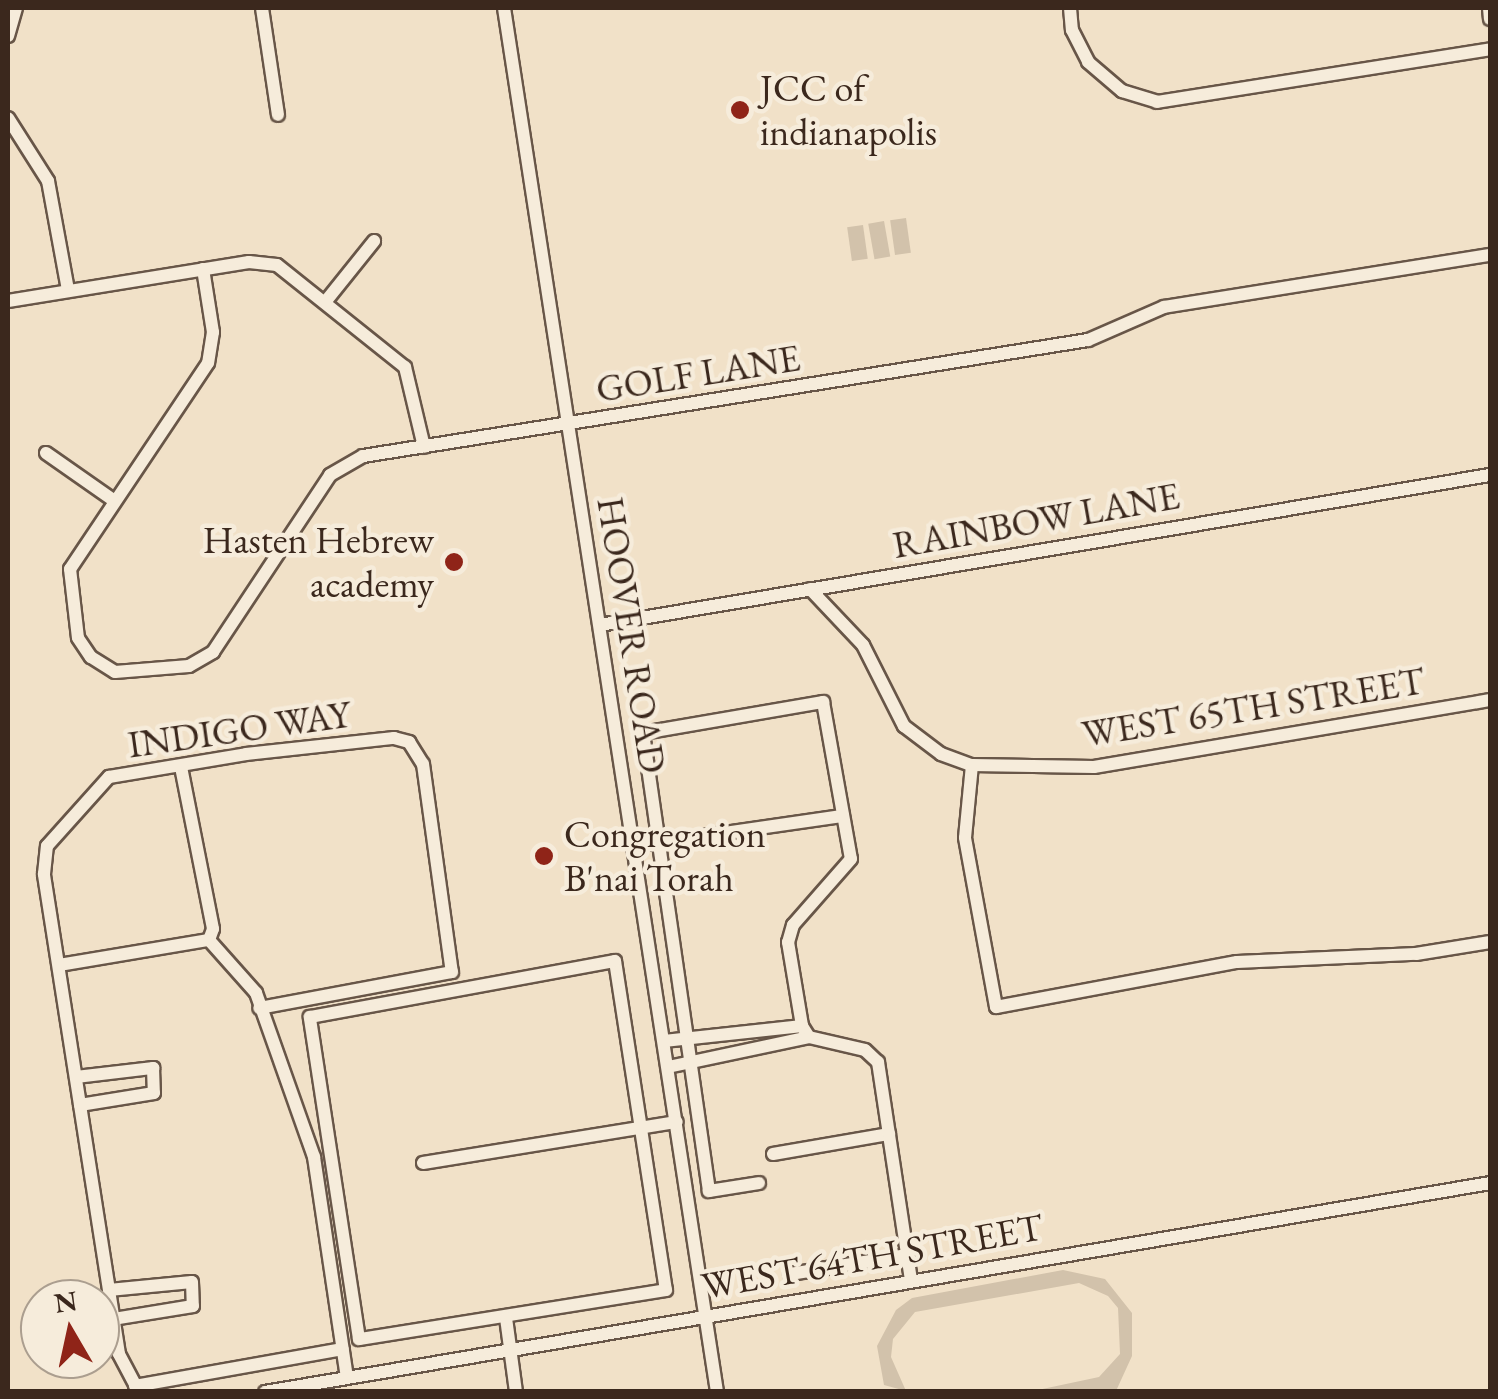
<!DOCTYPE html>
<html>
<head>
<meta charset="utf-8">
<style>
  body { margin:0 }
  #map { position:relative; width:1498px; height:1399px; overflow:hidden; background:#f1e1c8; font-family:"EB Garamond",serif }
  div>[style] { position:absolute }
  .green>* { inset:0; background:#d2c2ab; transform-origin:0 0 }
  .roads { filter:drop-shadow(2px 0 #685648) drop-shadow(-2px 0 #685648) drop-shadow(0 2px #685648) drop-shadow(0 -2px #685648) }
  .minor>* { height:12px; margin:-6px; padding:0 6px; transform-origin:6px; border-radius:6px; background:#f6ecdb }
  .dots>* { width:28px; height:28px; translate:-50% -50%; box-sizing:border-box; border:5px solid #f6ecdb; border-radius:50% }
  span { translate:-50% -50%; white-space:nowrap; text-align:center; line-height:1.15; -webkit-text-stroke:9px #f6ecdb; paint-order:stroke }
  .poi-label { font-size:38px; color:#3b281d }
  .left { translate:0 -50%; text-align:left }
  .right { translate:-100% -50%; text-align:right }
  .street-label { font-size:38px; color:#3b281d }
  .frame { position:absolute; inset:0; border:10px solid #3b281d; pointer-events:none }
  .north { position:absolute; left:20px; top:1279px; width:100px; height:100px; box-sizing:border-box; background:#f6ecdb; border:2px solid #ab9e8f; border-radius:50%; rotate:351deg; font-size:28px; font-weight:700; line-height:40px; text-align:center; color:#3b281d }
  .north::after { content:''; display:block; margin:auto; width:35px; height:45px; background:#8f2418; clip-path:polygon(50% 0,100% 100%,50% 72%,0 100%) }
</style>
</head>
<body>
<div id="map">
  <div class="green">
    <i style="left:906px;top:218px;width:35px;height:16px;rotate:82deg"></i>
    <i style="left:884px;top:221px;width:36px;height:16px;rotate:80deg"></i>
    <i style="left:863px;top:225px;width:34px;height:16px;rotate:82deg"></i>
    <i style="clip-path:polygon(1063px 1270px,1105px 1279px,1132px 1313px,1132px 1356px,1116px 1391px,1033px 1391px,1099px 1377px,1120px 1354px,1118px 1308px,1108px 1296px,1079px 1283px,915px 1312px,893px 1339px,891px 1357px,906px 1391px,884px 1385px,877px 1346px,896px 1310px,912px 1298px)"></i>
  </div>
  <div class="roads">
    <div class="minor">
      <i style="left:262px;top:8px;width:108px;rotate:81.5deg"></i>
      <i style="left:504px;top:8px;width:1400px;rotate:81.25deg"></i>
      <i style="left:1070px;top:8px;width:22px;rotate:85deg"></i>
      <i style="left:1072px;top:30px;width:36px;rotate:63deg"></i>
      <i style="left:1088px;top:62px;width:45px;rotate:40.5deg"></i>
      <i style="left:1122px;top:91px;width:37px;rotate:17deg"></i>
      <i style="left:1157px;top:102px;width:337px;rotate:-9deg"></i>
      <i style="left:1489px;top:8px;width:11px;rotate:85deg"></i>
      <i style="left:8px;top:36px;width:29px;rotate:-74deg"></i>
      <i style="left:8px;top:118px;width:75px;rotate:57.6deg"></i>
      <i style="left:48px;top:181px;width:111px;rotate:79.6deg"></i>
      <i style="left:203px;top:269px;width:64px;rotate:81deg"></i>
      <i style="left:213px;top:332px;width:31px;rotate:99deg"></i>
      <i style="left:208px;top:363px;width:248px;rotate:123.8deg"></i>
      <i style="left:70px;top:569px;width:69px;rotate:83.4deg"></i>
      <i style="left:78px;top:638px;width:23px;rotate:56deg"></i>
      <i style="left:91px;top:657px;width:28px;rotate:32deg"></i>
      <i style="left:115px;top:672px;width:74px;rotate:-4.6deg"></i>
      <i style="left:189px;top:666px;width:28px;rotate:-30deg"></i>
      <i style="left:213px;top:652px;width:212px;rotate:-56.5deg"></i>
      <i style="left:330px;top:475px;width:38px;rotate:-30deg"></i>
      <i style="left:363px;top:456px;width:734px;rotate:-9.09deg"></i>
      <i style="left:1088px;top:340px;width:83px;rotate:-23.5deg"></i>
      <i style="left:1164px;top:307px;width:330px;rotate:-9.1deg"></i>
      <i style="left:8px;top:301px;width:244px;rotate:-9.2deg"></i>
      <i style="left:249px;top:262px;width:28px;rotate:6deg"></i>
      <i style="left:277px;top:265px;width:164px;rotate:38.6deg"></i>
      <i style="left:405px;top:367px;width:82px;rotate:76.6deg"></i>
      <i style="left:326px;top:301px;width:77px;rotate:-51.3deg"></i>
      <i style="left:46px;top:453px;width:82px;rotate:35deg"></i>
      <i style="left:810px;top:589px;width:77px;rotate:46.6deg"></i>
      <i style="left:863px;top:645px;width:91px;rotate:63.2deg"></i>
      <i style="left:904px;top:726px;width:46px;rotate:37.1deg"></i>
      <i style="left:941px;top:754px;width:33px;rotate:20deg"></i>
      <i style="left:972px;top:765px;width:122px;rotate:0.9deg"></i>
      <i style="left:1094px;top:767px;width:402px;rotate:-9.6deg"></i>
      <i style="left:600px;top:625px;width:903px;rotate:-9.57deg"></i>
      <i style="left:972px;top:765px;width:73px;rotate:95.5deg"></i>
      <i style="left:965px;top:838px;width:172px;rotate:79.6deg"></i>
      <i style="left:996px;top:1007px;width:245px;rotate:-10.6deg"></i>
      <i style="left:1237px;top:962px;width:179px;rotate:-2.6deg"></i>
      <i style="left:1416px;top:954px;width:75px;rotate:-9.2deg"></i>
      <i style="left:181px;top:767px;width:165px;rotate:78.8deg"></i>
      <i style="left:213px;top:929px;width:12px;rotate:110deg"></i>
      <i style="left:634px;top:846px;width:211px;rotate:-8.2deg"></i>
      <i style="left:209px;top:940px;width:71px;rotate:48.4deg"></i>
      <i style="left:256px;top:993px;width:174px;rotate:70.5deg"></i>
      <i style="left:314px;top:1157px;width:222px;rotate:81.5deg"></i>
      <i style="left:615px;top:961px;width:333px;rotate:81.2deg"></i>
      <i style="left:666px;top:1290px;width:311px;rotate:170.9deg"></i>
      <i style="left:359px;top:1339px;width:326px;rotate:-98.7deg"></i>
      <i style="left:310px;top:1017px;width:310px;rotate:-10.4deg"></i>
      <i style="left:59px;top:965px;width:152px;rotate:-9.5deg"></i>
      <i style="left:664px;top:1041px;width:139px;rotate:-6.2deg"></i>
      <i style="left:668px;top:1067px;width:144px;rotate:-12deg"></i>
      <i style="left:76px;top:1077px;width:78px;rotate:-6.7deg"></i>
      <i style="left:153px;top:1068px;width:25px;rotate:88deg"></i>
      <i style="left:154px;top:1093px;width:75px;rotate:170.8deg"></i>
      <i style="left:773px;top:1154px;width:118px;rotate:-9.8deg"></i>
      <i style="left:423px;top:1163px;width:257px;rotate:-9.2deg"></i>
      <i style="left:759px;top:1183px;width:51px;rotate:170.9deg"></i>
      <i style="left:709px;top:1191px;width:463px;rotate:-98.2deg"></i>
      <i style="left:643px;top:733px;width:183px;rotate:-9.8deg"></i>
      <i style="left:823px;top:702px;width:159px;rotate:79.9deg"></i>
      <i style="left:851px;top:859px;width:88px;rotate:131.3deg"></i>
      <i style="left:793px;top:925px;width:18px;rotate:106deg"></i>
      <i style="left:788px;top:942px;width:85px;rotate:80.5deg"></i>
      <i style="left:802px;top:1026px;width:13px;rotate:58deg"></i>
      <i style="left:809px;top:1037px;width:57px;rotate:13.1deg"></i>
      <i style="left:865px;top:1050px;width:18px;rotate:43deg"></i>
      <i style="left:878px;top:1062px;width:220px;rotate:81.4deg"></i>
      <i style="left:790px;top:1274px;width:119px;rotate:-9.2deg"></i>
      <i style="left:109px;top:1290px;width:83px;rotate:-5.5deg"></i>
      <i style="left:192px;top:1282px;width:24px;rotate:88deg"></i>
      <i style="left:193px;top:1306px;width:80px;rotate:170.7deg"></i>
      <i style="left:506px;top:1318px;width:75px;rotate:82.3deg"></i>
      <i style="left:135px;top:1386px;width:211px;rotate:-10.1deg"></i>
      <i style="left:139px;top:1392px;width:43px;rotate:-117.8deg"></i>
      <i style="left:119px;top:1354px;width:486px;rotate:-98.9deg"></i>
      <i style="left:44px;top:874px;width:28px;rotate:-84deg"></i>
      <i style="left:47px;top:846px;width:93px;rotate:-48.1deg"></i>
      <i style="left:109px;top:777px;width:139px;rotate:-9.5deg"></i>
      <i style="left:246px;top:754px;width:149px;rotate:-6.2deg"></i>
      <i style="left:394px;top:738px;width:16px;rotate:15deg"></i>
      <i style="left:409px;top:742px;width:26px;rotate:58deg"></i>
      <i style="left:423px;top:764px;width:210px;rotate:82.1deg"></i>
      <i style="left:452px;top:972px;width:196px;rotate:169.4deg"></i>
      <i style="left:265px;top:1392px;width:1243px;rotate:-9.68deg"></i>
    </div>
  </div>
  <div class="dots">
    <i style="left:740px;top:110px;background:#8f2418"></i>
    <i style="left:454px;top:562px;background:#8f2418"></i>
    <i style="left:544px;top:856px;background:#8f2418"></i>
  </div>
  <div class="poi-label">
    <span class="left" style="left:760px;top:110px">JCC of<br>indianapolis</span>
    <span class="right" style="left:434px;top:562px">Hasten Hebrew<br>academy</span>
    <span class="left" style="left:564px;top:856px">Congregation<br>B'nai Torah</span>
  </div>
  <div class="street-label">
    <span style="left:698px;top:373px;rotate:-9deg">GOLF LANE</span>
    <span style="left:1036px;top:520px;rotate:-10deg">RAINBOW LANE</span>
    <span style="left:632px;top:635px;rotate:81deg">HOOVER ROAD</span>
    <span style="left:1253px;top:707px;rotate:-9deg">WEST 65TH STREET</span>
    <span style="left:239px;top:729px;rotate:-8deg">INDIGO WAY</span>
    <span style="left:872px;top:1256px;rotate:-10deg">WEST 64TH STREET</span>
  </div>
  <div class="frame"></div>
  <div class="north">N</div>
</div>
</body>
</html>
